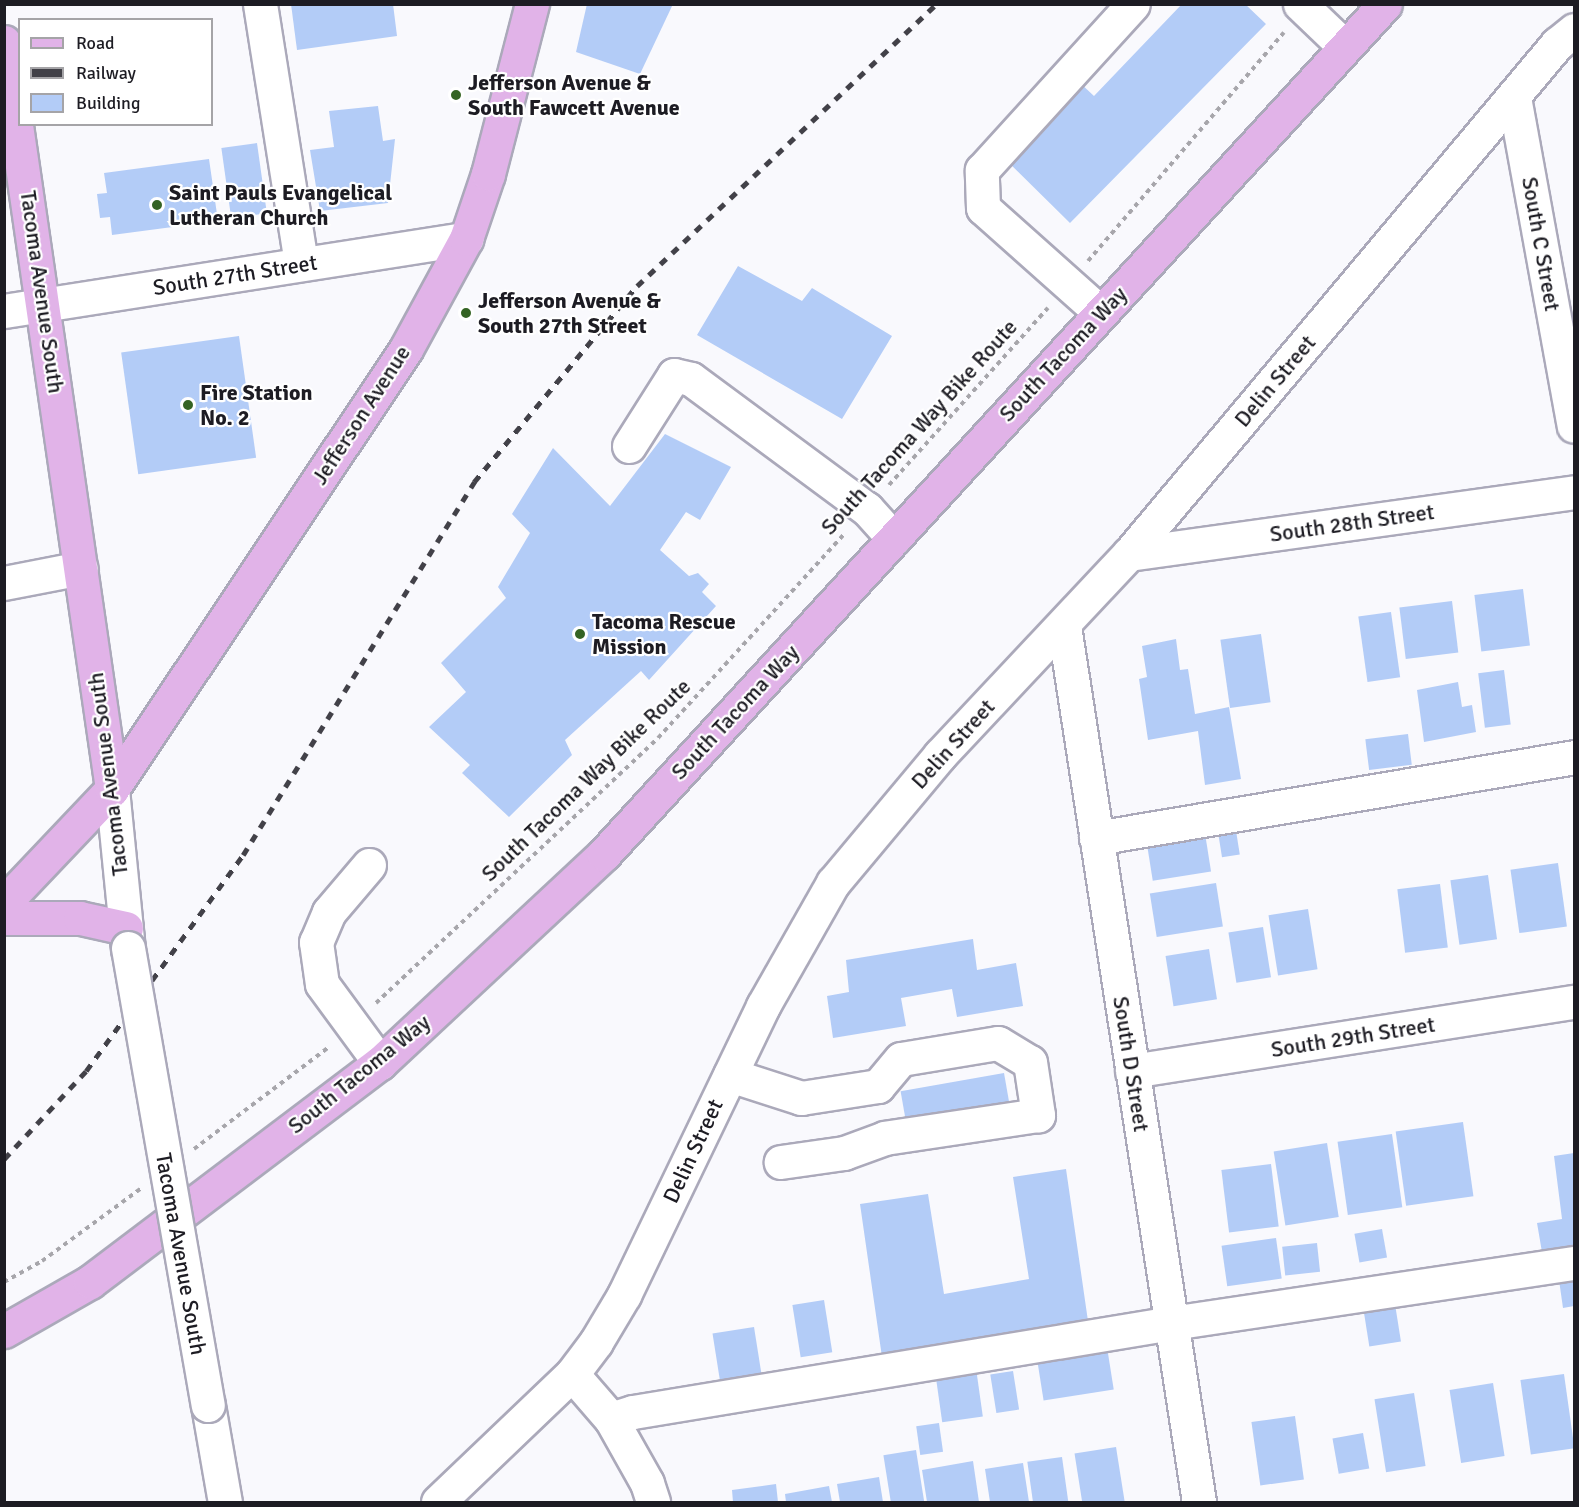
<!DOCTYPE html>
<html>
<head>
<meta charset="utf-8">
<style>
  body { margin:0 }
  #map { position:relative; width:1579px; height:1507px; overflow:hidden; background:#f9f9fd; font-family:Signika,sans-serif }
  div>[style] { position:absolute }
  .building>* { inset:0; background:#b3ccf7; transform-origin:0 0 }
  .path>* { height:4px; margin-top:-2px; transform-origin:0; background:repeating-linear-gradient(90deg,#a7a6ab 0 4.5px,transparent 0 9px) }
  .roads { filter:drop-shadow(2px 0 #aba9ba) drop-shadow(-2px 0 #aba9ba) drop-shadow(0 2px #aba9ba) drop-shadow(0 -2px #aba9ba) }
  .minor>* { height:33px; margin:-16.5px; padding:0 16.5px; transform-origin:16.5px; border-radius:16.5px; background:#fff }
  .major>* { height:33px; margin:-16.5px; padding:0 16.5px; transform-origin:16.5px; border-radius:16.5px; background:#e1b3e8 }
  .rail>* { height:4.5px; margin-top:-2.25px; transform-origin:0; background:repeating-linear-gradient(90deg,#424148 0 8px,transparent 0 16px) }
  .bridges { filter:drop-shadow(2px 0 #aba9ba) drop-shadow(-2px 0 #aba9ba) drop-shadow(0 2px #aba9ba) drop-shadow(0 -2px #aba9ba) }
  .minor-bridge>* { height:33px; margin:-16.5px; padding:0 16.5px; transform-origin:16.5px; border-radius:16.5px; background:#fff }
  .dots>* { width:16px; height:16px; translate:-50% -50%; box-sizing:border-box; border:3px solid #fff; border-radius:50% }
  span { translate:-50% -50%; white-space:nowrap; text-align:center; line-height:1.15; -webkit-text-stroke:4.5px #fff; paint-order:stroke }
  .poi-label { font-size:22px; color:#1d1c23; font-weight:700 }
  .left { translate:0 -50%; text-align:left }
  .street-label { font-size:22px; color:#1d1c23 }
  .frame { position:absolute; inset:0; border:6px solid #1d1c23; pointer-events:none }
  .legend { position:absolute; left:18px; top:18px; width:195px; height:108px; box-sizing:border-box; background:#fff; border:2px solid #a5a4a7; margin:0; padding:8px 10px; list-style:none; font-size:18px; color:#1d1c23 }
  .legend li { display:flex; align-items:center; gap:12px; height:30px }
  .legend b { width:30px; border:2px solid #a5a4a7 }
</style>
</head>
<body>
<div id="map">
  <div class="building">
    <i style="clip-path:polygon(291px 4px,393px 4px,397px 36px,297px 50px)"></i>
    <i style="clip-path:polygon(587px 4px,673px 4px,640px 74px,576px 52px)"></i>
    <i style="clip-path:polygon(1182px 4px,1245px 4px,1266px 24px,1070px 223px,1005px 159px,1079px 82px,1094px 96px)"></i>
    <i style="clip-path:polygon(378px 106px,383px 141px,395px 139px,388px 203px,320px 211px,310px 150px,334px 147px,329px 111px)"></i>
    <i style="left:257px;top:143px;width:71px;height:36px;rotate:82deg"></i>
    <i style="clip-path:polygon(209px 159px,218px 221px,112px 235px,110px 217px,100px 218px,97px 194px,107px 193px,104px 173px)"></i>
    <i style="clip-path:polygon(738px 266px,802px 301px,812px 288px,892px 336px,842px 419px,697px 335px)"></i>
    <i style="left:239px;top:336px;width:123px;height:119px;rotate:82deg"></i>
    <i style="clip-path:polygon(665px 434px,731px 467px,700px 520px,686px 512px,660px 550px,689px 576px,698px 573px,709px 584px,702px 592px,716px 606px,649px 680px,641px 671px,565px 740px,572px 755px,509px 817px,462px 773px,470px 765px,429px 727px,466px 692px,441px 663px,506px 598px,498px 587px,530px 533px,512px 514px,553px 448px,610px 506px)"></i>
    <i style="left:1523px;top:589px;width:57px;height:49px;rotate:83deg"></i>
    <i style="left:1452px;top:601px;width:52px;height:53px;rotate:83deg"></i>
    <i style="left:1391px;top:612px;width:66px;height:33px;rotate:82deg"></i>
    <i style="left:1261px;top:634px;width:69px;height:41px;rotate:82deg"></i>
    <i style="clip-path:polygon(1176px 639px,1180px 670px,1188px 669px,1195px 714px,1229px 707px,1241px 779px,1205px 785px,1198px 731px,1148px 740px,1139px 679px,1147px 677px,1142px 646px)"></i>
    <i style="left:1504px;top:670px;width:55px;height:26px;rotate:83deg"></i>
    <i style="clip-path:polygon(1458px 682px,1462px 707px,1472px 705px,1476px 732px,1424px 742px,1417px 690px)"></i>
    <i style="left:1408px;top:734px;width:31px;height:43px;rotate:83deg"></i>
    <i style="left:1234px;top:818px;width:37px;height:18px;rotate:81deg"></i>
    <i style="left:1204px;top:827px;width:45px;height:59px;rotate:81deg"></i>
    <i style="left:1558px;top:863px;width:64px;height:48px;rotate:82deg"></i>
    <i style="left:1488px;top:875px;width:65px;height:38px;rotate:82deg"></i>
    <i style="left:1216px;top:883px;width:44px;height:67px;rotate:81deg"></i>
    <i style="left:1440px;top:884px;width:64px;height:43px;rotate:83deg"></i>
    <i style="left:1308px;top:909px;width:61px;height:40px;rotate:81deg"></i>
    <i style="left:1263px;top:927px;width:51px;height:35px;rotate:81deg"></i>
    <i style="clip-path:polygon(973px 939px,977px 970px,1016px 963px,1023px 1006px,957px 1017px,952px 989px,901px 998px,906px 1026px,833px 1038px,827px 996px,849px 992px,846px 960px)"></i>
    <i style="left:1209px;top:949px;width:51px;height:44px;rotate:81deg"></i>
    <i style="left:1004px;top:1073px;width:34px;height:105px;rotate:80deg"></i>
    <i style="left:1463px;top:1122px;width:75px;height:68px;rotate:82deg"></i>
    <i style="left:1392px;top:1134px;width:74px;height:55px;rotate:82deg"></i>
    <i style="left:1327px;top:1143px;width:75px;height:54px;rotate:81deg"></i>
    <i style="clip-path:polygon(1574px 1153px,1574px 1254px,1543px 1258px,1537px 1223px,1562px 1219px,1554px 1156px)"></i>
    <i style="left:1271px;top:1164px;width:63px;height:50px;rotate:83deg"></i>
    <i style="clip-path:polygon(1066px 1169px,1088px 1321px,882px 1357px,860px 1204px,928px 1194px,944px 1294px,1029px 1279px,1013px 1177px)"></i>
    <i style="left:1382px;top:1229px;width:29px;height:28px;rotate:80deg"></i>
    <i style="left:1276px;top:1238px;width:41px;height:55px;rotate:82deg"></i>
    <i style="left:1317px;top:1243px;width:29px;height:35px;rotate:84deg"></i>
    <i style="clip-path:polygon(1574px 1278px,1574px 1306px,1563px 1308px,1559px 1280px)"></i>
    <i style="left:824px;top:1300px;width:53px;height:32px;rotate:81deg"></i>
    <i style="left:1395px;top:1304px;width:38px;height:32px;rotate:81deg"></i>
    <i style="left:754px;top:1327px;width:51px;height:42px;rotate:81deg"></i>
    <i style="left:1107px;top:1347px;width:43px;height:71px;rotate:81deg"></i>
    <i style="left:976px;top:1368px;width:49px;height:41px;rotate:82deg"></i>
    <i style="left:1013px;top:1371px;width:39px;height:23px;rotate:81deg"></i>
    <i style="left:1564px;top:1374px;width:75px;height:44px;rotate:82deg"></i>
    <i style="left:1493px;top:1383px;width:74px;height:44px;rotate:81deg"></i>
    <i style="left:1414px;top:1393px;width:74px;height:40px;rotate:81deg"></i>
    <i style="left:1295px;top:1416px;width:64px;height:44px;rotate:82deg"></i>
    <i style="left:939px;top:1423px;width:29px;height:23px;rotate:82deg"></i>
    <i style="left:1363px;top:1433px;width:36px;height:31px;rotate:80deg"></i>
    <i style="left:1116px;top:1447px;width:56px;height:42px;rotate:81deg"></i>
    <i style="left:916px;top:1450px;width:53px;height:33px;rotate:81deg"></i>
    <i style="left:1062px;top:1457px;width:45px;height:35px;rotate:82deg"></i>
    <i style="clip-path:polygon(973px 1461px,979px 1502px,927px 1502px,922px 1470px)"></i>
    <i style="clip-path:polygon(1023px 1463px,1029px 1502px,990px 1502px,985px 1469px)"></i>
    <i style="clip-path:polygon(879px 1477px,883px 1502px,840px 1502px,837px 1484px)"></i>
    <i style="clip-path:polygon(776px 1484px,778px 1502px,733px 1502px,732px 1490px)"></i>
    <i style="clip-path:polygon(829px 1486px,832px 1502px,786px 1502px,785px 1494px)"></i>
  </div>
  <div class="path">
    <i style="left:1088px;top:261px;width:301px;rotate:-49.4deg"></i>
    <i style="left:889px;top:485px;width:238px;rotate:-48.1deg"></i>
    <i style="left:376px;top:1003px;width:387px;rotate:-43.2deg"></i>
    <i style="left:658px;top:738px;width:277px;rotate:-47.6deg"></i>
    <i style="left:194px;top:1149px;width:169px;rotate:-37.1deg"></i>
    <i style="left:4px;top:1282px;width:43px;rotate:-28.9deg"></i>
    <i style="left:42px;top:1261px;width:122px;rotate:-36.3deg"></i>
  </div>
  <div class="roads">
    <div class="minor">
      <i style="left:260px;top:4px;width:263px;rotate:81deg"></i>
      <i style="left:1300px;top:4px;width:62px;rotate:43.7deg"></i>
      <i style="left:1514px;top:97px;width:334px;rotate:79.7deg"></i>
      <i style="left:4px;top:311px;width:468px;rotate:-8.9deg"></i>
      <i style="left:1101px;top:313px;width:158px;rotate:-138.3deg"></i>
      <i style="left:983px;top:208px;width:38px;rotate:-92deg"></i>
      <i style="left:982px;top:170px;width:224px;rotate:-47.7deg"></i>
      <i style="left:629px;top:446px;width:84px;rotate:-57.6deg"></i>
      <i style="left:674px;top:375px;width:17px;rotate:13deg"></i>
      <i style="left:691px;top:379px;width:219px;rotate:36.5deg"></i>
      <i style="left:867px;top:509px;width:40px;rotate:48deg"></i>
      <i style="left:1129px;top:554px;width:449px;rotate:-7.9deg"></i>
      <i style="left:4px;top:583px;width:78px;rotate:-11deg"></i>
      <i style="left:1064px;top:626px;width:886px;rotate:81.24deg"></i>
      <i style="left:112px;top:789px;width:160px;rotate:84.3deg"></i>
      <i style="left:1096px;top:838px;width:485px;rotate:-9.6deg"></i>
      <i style="left:369px;top:865px;width:62px;rotate:130.4deg"></i>
      <i style="left:329px;top:912px;width:33px;rotate:113deg"></i>
      <i style="left:316px;top:942px;width:42px;rotate:81.9deg"></i>
      <i style="left:322px;top:984px;width:98px;rotate:53.7deg"></i>
      <i style="left:1132px;top:1071px;width:447px;rotate:-8.9deg"></i>
      <i style="left:730px;top:1075px;width:75px;rotate:17.9deg"></i>
      <i style="left:801px;top:1098px;width:78px;rotate:-8.9deg"></i>
      <i style="left:878px;top:1086px;width:35px;rotate:-50deg"></i>
      <i style="left:901px;top:1059px;width:98px;rotate:-9.4deg"></i>
      <i style="left:998px;top:1043px;width:37px;rotate:31deg"></i>
      <i style="left:1030px;top:1062px;width:54px;rotate:81.4deg"></i>
      <i style="left:1038px;top:1115px;width:155px;rotate:171.5deg"></i>
      <i style="left:885px;top:1138px;width:44px;rotate:159.9deg"></i>
      <i style="left:844px;top:1153px;width:64px;rotate:171.9deg"></i>
      <i style="left:572px;top:1374px;width:60px;rotate:49.1deg"></i>
      <i style="left:611px;top:1419px;width:73px;rotate:60.6deg"></i>
      <i style="left:647px;top:1483px;width:20px;rotate:72deg"></i>
      <i style="left:208px;top:1405px;width:98px;rotate:80.1deg"></i>
      <i style="left:611px;top:1419px;width:23px;rotate:-18deg"></i>
      <i style="left:633px;top:1412px;width:546px;rotate:-9.38deg"></i>
      <i style="left:1172px;top:1323px;width:406px;rotate:-8.5deg"></i>
      <i style="left:438px;top:1502px;width:185px;rotate:-43.7deg"></i>
      <i style="left:572px;top:1374px;width:40px;rotate:-53deg"></i>
      <i style="left:596px;top:1342px;width:55px;rotate:-59.2deg"></i>
      <i style="left:624px;top:1295px;width:321px;rotate:-64.3deg"></i>
      <i style="left:763px;top:1006px;width:142px;rotate:-60.4deg"></i>
      <i style="left:833px;top:883px;width:167px;rotate:-50.1deg"></i>
      <i style="left:940px;top:755px;width:276px;rotate:-46.8deg"></i>
      <i style="left:1129px;top:554px;width:666px;rotate:-50deg"></i>
      <i style="left:1557px;top:44px;width:22px;rotate:-39deg"></i>
    </div>
    <div class="major">
      <i style="left:4px;top:42px;width:755px;rotate:81.77deg"></i>
      <i style="left:4px;top:903px;width:157px;rotate:-46.5deg"></i>
      <i style="left:112px;top:789px;width:529px;rotate:-56.25deg"></i>
      <i style="left:406px;top:349px;width:125px;rotate:-61.4deg"></i>
      <i style="left:466px;top:239px;width:69px;rotate:-71.3deg"></i>
      <i style="left:488px;top:174px;width:176px;rotate:-75.5deg"></i>
      <i style="left:4px;top:918px;width:76px"></i>
      <i style="left:80px;top:918px;width:47px;rotate:12.3deg"></i>
      <i style="left:4px;top:1331px;width:99px;rotate:-29.7deg"></i>
      <i style="left:90px;top:1282px;width:363px;rotate:-37.1deg"></i>
      <i style="left:380px;top:1063px;width:306px;rotate:-43deg"></i>
      <i style="left:604px;top:854px;width:1154px;rotate:-47.42deg"></i>
    </div>
  </div>
  <div class="rail">
    <i style="left:4px;top:1159px;width:120px;rotate:-47deg"></i>
    <i style="left:86px;top:1071px;width:267px;rotate:-54deg"></i>
    <i style="left:243px;top:855px;width:439px;rotate:-58.2deg"></i>
    <i style="left:474px;top:482px;width:255px;rotate:-50.3deg"></i>
    <i style="left:637px;top:286px;width:411px;rotate:-43.3deg"></i>
  </div>
  <div class="bridges">
    <div class="minor-bridge">
      <i style="left:128px;top:948px;width:464px;rotate:80.1deg"></i>
    </div>
  </div>
  <div class="dots">
    <i style="left:456px;top:95px;background:#346323"></i>
    <i style="left:157px;top:205px;background:#346323"></i>
    <i style="left:466px;top:313px;background:#346323"></i>
    <i style="left:188px;top:405px;background:#346323"></i>
    <i style="left:580px;top:634px;background:#346323"></i>
  </div>
  <div class="poi-label">
    <span class="left" style="left:468px;top:95px">Jefferson Avenue &amp;<br>South Fawcett Avenue</span>
    <span class="left" style="left:169px;top:205px">Saint Pauls Evangelical<br>Lutheran Church</span>
    <span class="left" style="left:478px;top:313px">Jefferson Avenue &amp;<br>South 27th Street</span>
    <span class="left" style="left:200px;top:405px">Fire Station<br>No. 2</span>
    <span class="left" style="left:592px;top:634px">Tacoma Rescue<br>Mission</span>
  </div>
  <div class="street-label">
    <span style="left:1541px;top:244px;rotate:80deg">South C Street</span>
    <span style="left:235px;top:275px;rotate:-9deg">South 27th Street</span>
    <span style="left:42px;top:292px;rotate:82deg">Tacoma Avenue South</span>
    <span style="left:1063px;top:354px;rotate:-47deg">South Tacoma Way</span>
    <span style="left:1275px;top:381px;rotate:-50deg">Delin Street</span>
    <span style="left:361px;top:415px;rotate:-57deg">Jefferson Avenue</span>
    <span style="left:919px;top:427px;rotate:-48deg">South Tacoma Way Bike Route</span>
    <span style="left:1352px;top:523px;rotate:-8deg">South 28th Street</span>
    <span style="left:735px;top:712px;rotate:-47deg">South Tacoma Way</span>
    <span style="left:953px;top:744px;rotate:-48deg">Delin Street</span>
    <span style="left:108px;top:774px;rotate:-97deg">Tacoma Avenue South</span>
    <span style="left:586px;top:780px;rotate:-44deg">South Tacoma Way Bike Route</span>
    <span style="left:1353px;top:1037px;rotate:-9deg">South 29th Street</span>
    <span style="left:1131px;top:1064px;rotate:81deg">South D Street</span>
    <span style="left:359px;top:1074px;rotate:-39deg">South Tacoma Way</span>
    <span style="left:693px;top:1151px;rotate:-65deg">Delin Street</span>
    <span style="left:181px;top:1254px;rotate:80deg">Tacoma Avenue South</span>
  </div>
  <div class="frame"></div>
  <ul class="legend">
  <li><b style="height:8px;background:#e1b3e8"></b>Road</li>
  <li><b style="height:8px;background:#424148"></b>Railway</li>
  <li><b style="height:16px;background:#b3ccf7"></b>Building</li>
  </ul>
</div>
</body>
</html>
